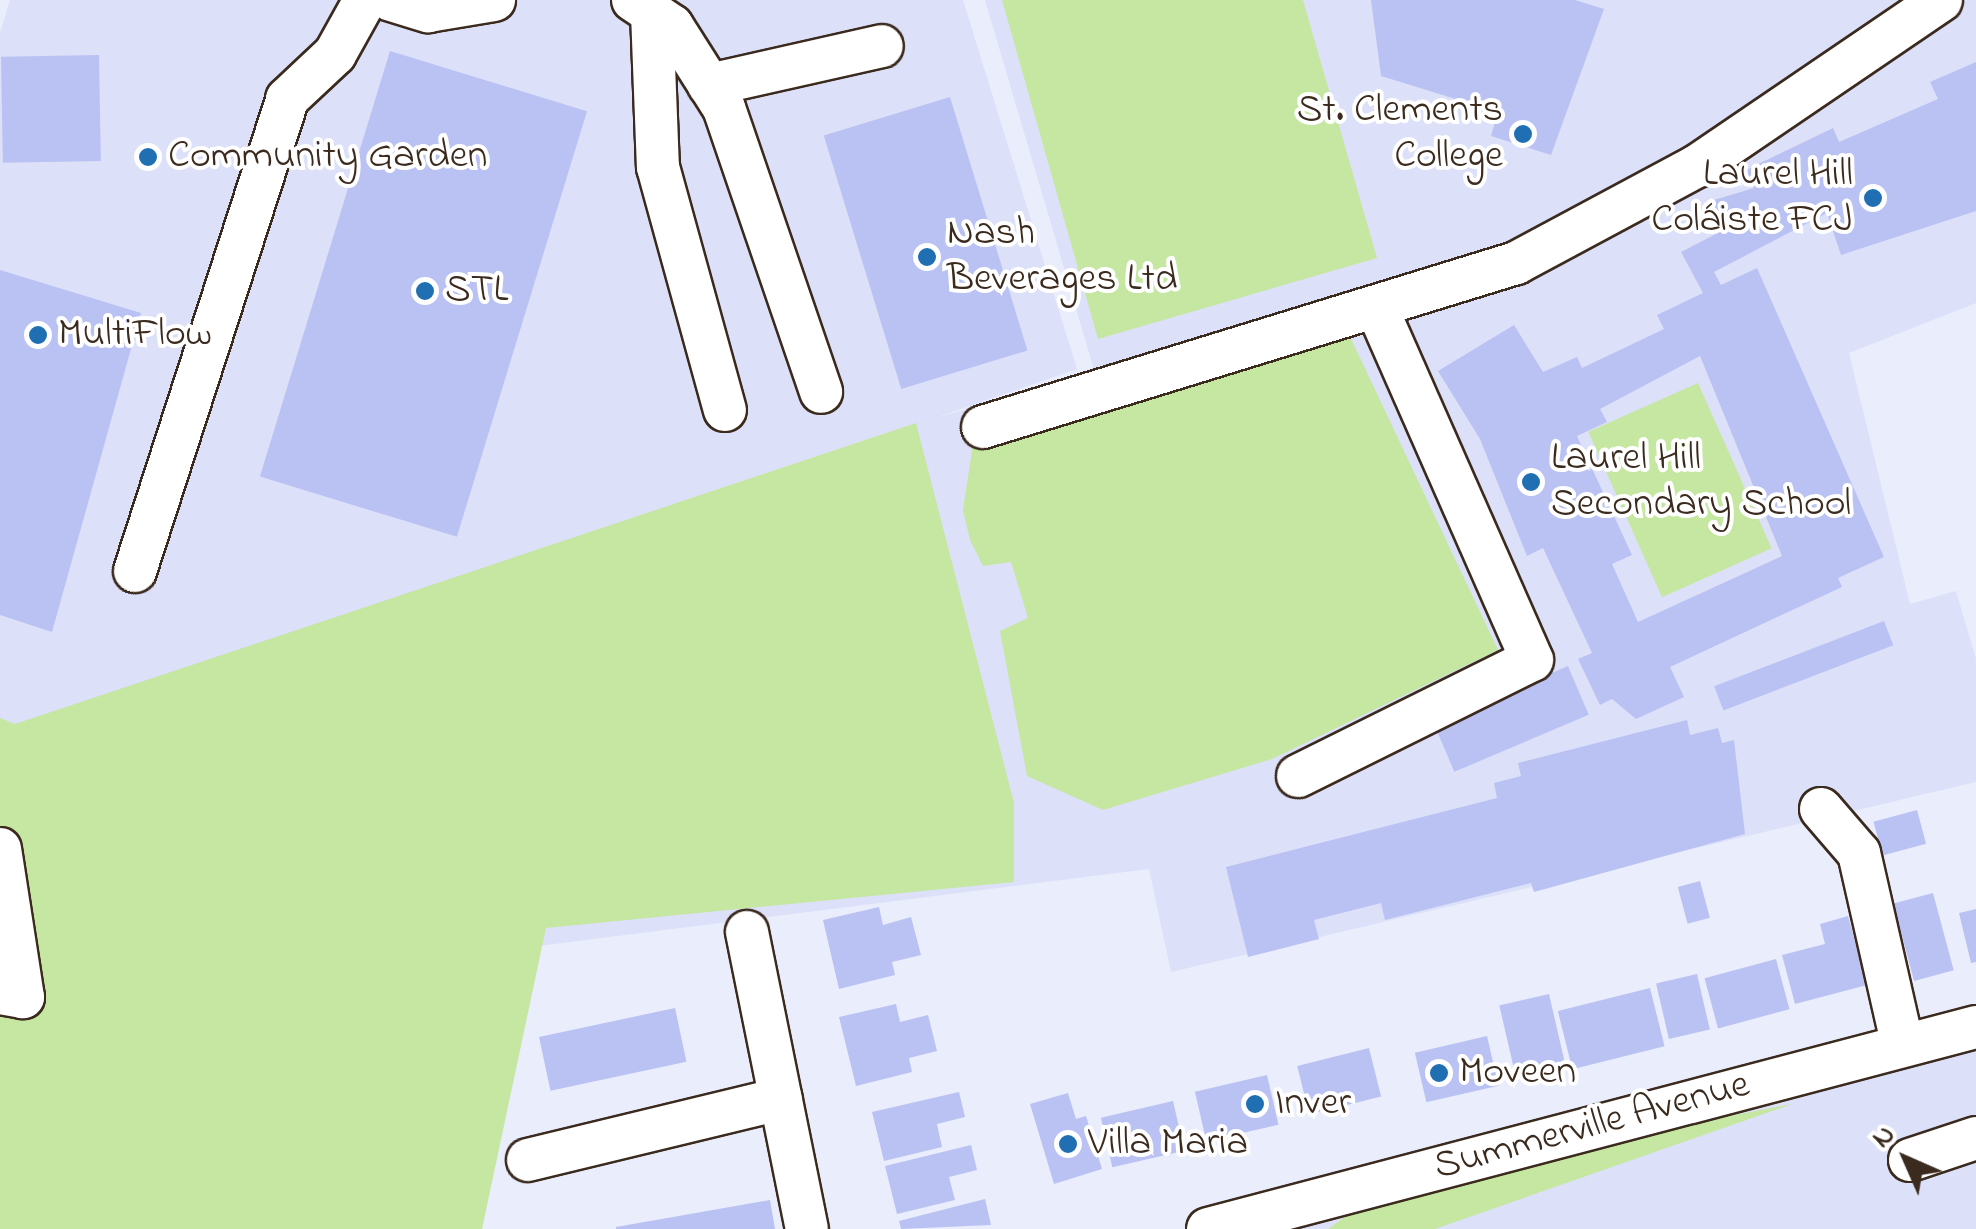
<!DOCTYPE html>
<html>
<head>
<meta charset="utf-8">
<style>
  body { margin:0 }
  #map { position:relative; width:1976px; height:1229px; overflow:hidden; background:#eaedfb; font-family:"Indie Flower",sans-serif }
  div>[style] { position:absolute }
  .built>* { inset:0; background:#dce0f9 }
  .green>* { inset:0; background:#c5e7a1; transform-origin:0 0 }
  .building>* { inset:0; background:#bac2f3; transform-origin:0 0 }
  .roads { filter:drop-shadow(2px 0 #3b2a1e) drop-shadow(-2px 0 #3b2a1e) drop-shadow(0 2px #3b2a1e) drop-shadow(0 -2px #3b2a1e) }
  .minor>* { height:42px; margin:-21px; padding:0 21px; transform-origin:21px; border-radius:21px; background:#fff }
  .dots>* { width:28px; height:28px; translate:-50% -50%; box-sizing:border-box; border:5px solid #fff; border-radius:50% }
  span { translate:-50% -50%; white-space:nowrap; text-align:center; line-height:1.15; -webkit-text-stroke:8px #fff; paint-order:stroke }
  .poi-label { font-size:40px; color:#3b2a1e }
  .right { translate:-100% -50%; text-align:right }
  .left { translate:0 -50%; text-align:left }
  .street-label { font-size:40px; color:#3b2a1e }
  .north { position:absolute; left:1856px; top:1109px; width:100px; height:100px; -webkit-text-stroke:8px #fff; paint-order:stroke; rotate:315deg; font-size:28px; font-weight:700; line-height:40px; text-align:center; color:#3b2a1e }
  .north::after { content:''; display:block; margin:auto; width:35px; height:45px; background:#3b2a1e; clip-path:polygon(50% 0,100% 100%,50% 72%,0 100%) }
</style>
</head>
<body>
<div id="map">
  <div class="built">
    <i style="clip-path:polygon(10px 0,963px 0,1077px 369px,935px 418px,1095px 373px,985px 0,1976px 0,1976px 303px,1849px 353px,1910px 604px,1956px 591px,1976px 659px,1976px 782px,1171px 972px,1149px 869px,499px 951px,0 1229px,0 33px)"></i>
    <i style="clip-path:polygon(1976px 1045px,1976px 1229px,1286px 1229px)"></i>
  </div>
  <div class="green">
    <i style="clip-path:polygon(1002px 0,1303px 0,1377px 258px,1098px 339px)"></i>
    <i style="clip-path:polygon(1345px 326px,1498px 650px,1272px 759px,1103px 810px,1027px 776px,1000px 631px,1028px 618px,1011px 562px,983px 566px,970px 540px,963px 510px,974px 437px)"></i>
    <i style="left:1698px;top:383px;width:181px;height:120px;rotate:66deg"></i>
    <i style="clip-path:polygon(916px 423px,1014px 803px,1014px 882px,546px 928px,482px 1229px,0 1229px,0 718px,15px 724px)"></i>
    <i style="clip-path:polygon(1792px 1104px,1435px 1229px,1328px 1229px,1353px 1211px,1583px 1144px)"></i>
  </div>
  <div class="building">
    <i style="clip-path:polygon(1371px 0,1575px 0,1604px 9px,1551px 155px,1491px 136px,1498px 112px,1381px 76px)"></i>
    <i style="left:390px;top:51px;width:206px;height:445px;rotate:17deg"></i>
    <i style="left:99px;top:55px;width:106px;height:98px;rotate:89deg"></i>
    <i style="clip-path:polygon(evenodd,1976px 62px,1976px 211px,1841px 255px,1827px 213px,1714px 272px,1721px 285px,1757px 268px,1884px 557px,1838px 578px,1842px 587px,1670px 667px,1684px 697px,1636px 719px,1612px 699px,1600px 705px,1578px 659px,1592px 653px,1543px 548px,1527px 556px,1480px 439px,1438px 371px,1514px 325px,1543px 372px,1577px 357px,1582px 368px,1664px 329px,1657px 315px,1703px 293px,1681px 252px,1718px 233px,1707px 212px,1714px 200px,1754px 188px,1746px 170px,1833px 128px,1839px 142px,1938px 99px,1930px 82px,1976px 62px,1700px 356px,1782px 556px,1638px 622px,1612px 564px,1632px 555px,1577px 436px,1607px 422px,1600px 409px,1700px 356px)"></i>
    <i style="left:950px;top:97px;width:265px;height:132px;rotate:73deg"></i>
    <i style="clip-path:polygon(0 270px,141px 313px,52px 632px,0 615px)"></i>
    <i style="left:1884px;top:621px;width:26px;height:182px;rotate:69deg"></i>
    <i style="left:1568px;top:666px;width:53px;height:146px;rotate:67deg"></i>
    <i style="clip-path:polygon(1687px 720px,1690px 735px,1718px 728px,1722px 743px,1734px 740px,1745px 834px,1534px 892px,1531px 883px,1385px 920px,1381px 903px,1314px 920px,1319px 939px,1248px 957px,1226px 867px,1497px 798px,1494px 783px,1521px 776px,1518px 763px)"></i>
    <i style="left:1917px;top:810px;width:35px;height:45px;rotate:75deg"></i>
    <i style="left:1700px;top:881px;width:38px;height:23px;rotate:75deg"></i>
    <i style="left:1933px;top:893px;width:80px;height:41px;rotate:75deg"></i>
    <i style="clip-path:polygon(879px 907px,883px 925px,911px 917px,921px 955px,892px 962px,895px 975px,839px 989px,823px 920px)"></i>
    <i style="clip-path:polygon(1976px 909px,1976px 962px,1971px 963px,1959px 913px)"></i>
    <i style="clip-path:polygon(1848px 916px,1867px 985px,1795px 1004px,1782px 955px,1825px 944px,1820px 924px)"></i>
    <i style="left:1776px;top:959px;width:52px;height:74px;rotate:75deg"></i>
    <i style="left:1697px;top:974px;width:57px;height:42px;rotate:77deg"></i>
    <i style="left:1650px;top:988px;width:60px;height:95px;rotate:76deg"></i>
    <i style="left:1549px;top:994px;width:74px;height:51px;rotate:77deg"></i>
    <i style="clip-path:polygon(896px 1004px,900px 1022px,928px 1015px,937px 1051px,909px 1058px,912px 1072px,856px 1086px,839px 1017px)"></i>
    <i style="left:675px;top:1008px;width:55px;height:139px;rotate:78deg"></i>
    <i style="left:1487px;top:1036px;width:51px;height:74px;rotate:77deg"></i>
    <i style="left:1369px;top:1048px;width:50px;height:74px;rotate:76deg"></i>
    <i style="left:1267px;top:1075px;width:51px;height:74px;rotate:77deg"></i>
    <i style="clip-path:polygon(959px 1092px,965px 1117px,937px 1124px,942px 1147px,884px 1161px,872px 1112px)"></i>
    <i style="clip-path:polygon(1068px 1093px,1076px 1119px,1086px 1116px,1102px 1169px,1054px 1184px,1030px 1104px)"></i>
    <i style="left:1173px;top:1101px;width:51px;height:74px;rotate:77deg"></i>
    <i style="clip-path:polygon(971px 1145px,977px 1170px,949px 1177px,955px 1200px,897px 1214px,885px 1166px)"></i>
    <i style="clip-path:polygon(985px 1199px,991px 1225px,901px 1229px,899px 1221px)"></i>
    <i style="clip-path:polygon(770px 1200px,775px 1229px,616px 1229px,616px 1227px)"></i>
  </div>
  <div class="roads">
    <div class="minor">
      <i style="left:391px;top:0;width:39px;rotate:17deg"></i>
      <i style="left:428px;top:11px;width:67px;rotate:-9.5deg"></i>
      <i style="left:633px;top:0;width:47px;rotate:33.7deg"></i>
      <i style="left:672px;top:26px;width:97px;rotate:57.6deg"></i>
      <i style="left:724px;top:108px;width:300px;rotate:71.1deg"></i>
      <i style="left:652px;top:13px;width:154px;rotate:87.8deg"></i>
      <i style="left:658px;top:167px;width:252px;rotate:74.6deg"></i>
      <i style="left:709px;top:85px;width:177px;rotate:-12.7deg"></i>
      <i style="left:983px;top:427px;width:558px;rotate:-17.1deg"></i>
      <i style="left:1516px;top:263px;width:205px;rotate:-28.2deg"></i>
      <i style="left:1697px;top:166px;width:295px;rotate:-34.2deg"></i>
      <i style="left:135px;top:571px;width:496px;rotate:-72.1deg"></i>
      <i style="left:287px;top:99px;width:66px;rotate:-43.2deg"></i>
      <i style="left:335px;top:54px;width:62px;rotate:-60.9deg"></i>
      <i style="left:1298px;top:776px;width:261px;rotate:-26.4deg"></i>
      <i style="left:1532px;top:660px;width:386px;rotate:-113.8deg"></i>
      <i style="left:1821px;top:809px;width:58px;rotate:49.2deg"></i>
      <i style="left:1859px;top:853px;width:195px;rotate:77.2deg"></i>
      <i style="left:0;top:849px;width:150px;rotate:81.2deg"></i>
      <i style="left:23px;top:997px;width:23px;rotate:-170deg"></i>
      <i style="left:747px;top:932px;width:303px;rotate:78.6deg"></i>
      <i style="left:528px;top:1160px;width:260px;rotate:-13.6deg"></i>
      <i style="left:1910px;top:1160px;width:70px;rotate:-18.4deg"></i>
      <i style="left:1208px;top:1229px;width:794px;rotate:-14.74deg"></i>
    </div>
  </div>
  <div class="dots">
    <i style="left:1523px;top:134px;background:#1f6fb2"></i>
    <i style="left:148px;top:157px;background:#1f6fb2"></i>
    <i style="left:1873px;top:198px;background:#1f6fb2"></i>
    <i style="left:927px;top:257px;background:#1f6fb2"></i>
    <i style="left:425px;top:291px;background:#1f6fb2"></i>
    <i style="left:38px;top:335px;background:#1f6fb2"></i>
    <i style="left:1531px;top:482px;background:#1f6fb2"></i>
    <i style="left:1439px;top:1073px;background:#1f6fb2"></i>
    <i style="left:1255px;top:1104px;background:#1f6fb2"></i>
    <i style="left:1068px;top:1144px;background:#1f6fb2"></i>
  </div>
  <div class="poi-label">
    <span class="right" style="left:1503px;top:134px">St. Clements<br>College</span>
    <span class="left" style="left:168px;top:157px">Community Garden</span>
    <span class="right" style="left:1853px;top:198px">Laurel Hill<br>Coláiste FCJ</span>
    <span class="left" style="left:947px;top:257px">Nash<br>Beverages Ltd</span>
    <span class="left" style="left:445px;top:291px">STL</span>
    <span class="left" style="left:58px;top:335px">MultiFlow</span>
    <span class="left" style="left:1551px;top:482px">Laurel Hill<br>Secondary School</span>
    <span class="left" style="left:1459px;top:1073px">Moveen</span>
    <span class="left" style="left:1275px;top:1104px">Inver</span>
    <span class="left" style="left:1088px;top:1144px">Villa Maria</span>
  </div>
  <div class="street-label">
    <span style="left:1592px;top:1127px;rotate:-15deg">Summerville Avenue</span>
  </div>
  <div class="north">N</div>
</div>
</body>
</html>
